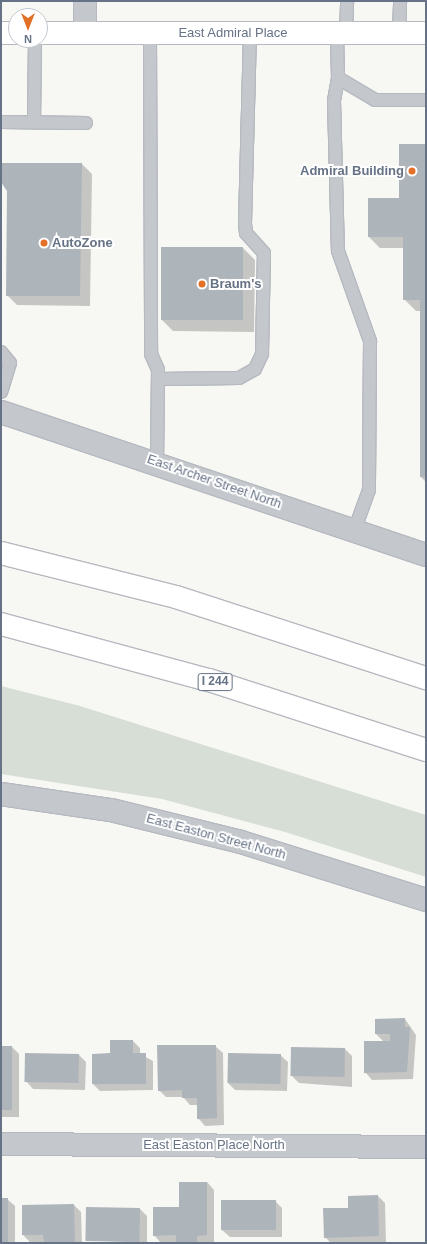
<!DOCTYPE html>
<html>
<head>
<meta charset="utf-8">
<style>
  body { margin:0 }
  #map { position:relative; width:427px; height:1244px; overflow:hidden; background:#f7f7f4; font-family:Arial,sans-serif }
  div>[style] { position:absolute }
  .green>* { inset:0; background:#d7ded5 }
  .shadow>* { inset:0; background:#0003 }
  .building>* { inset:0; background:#adb4ba; transform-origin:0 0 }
  .roads { filter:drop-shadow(1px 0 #b6bac0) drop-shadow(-1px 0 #b6bac0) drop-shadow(0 1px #b6bac0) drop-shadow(0 -1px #b6bac0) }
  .service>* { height:12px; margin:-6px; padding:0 6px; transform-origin:6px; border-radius:6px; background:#c4c7cb }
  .minor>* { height:22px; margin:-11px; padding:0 11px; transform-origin:11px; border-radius:11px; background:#c4c7cb }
  .tertiary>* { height:22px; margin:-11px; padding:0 11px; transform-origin:11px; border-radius:11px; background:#c4c7cb }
  .secondary>* { height:22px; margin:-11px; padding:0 11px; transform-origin:11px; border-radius:11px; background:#fff }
  .motorway>* { height:22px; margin:-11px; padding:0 11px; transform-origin:11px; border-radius:11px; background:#fff }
  .dots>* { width:11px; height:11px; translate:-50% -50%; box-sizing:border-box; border:2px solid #fff; border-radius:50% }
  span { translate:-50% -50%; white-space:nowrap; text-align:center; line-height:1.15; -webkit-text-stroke:4px #fff; paint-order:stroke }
  .shield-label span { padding:1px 3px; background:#fff; border:1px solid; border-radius:3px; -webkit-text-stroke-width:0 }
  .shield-label { font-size:12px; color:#667285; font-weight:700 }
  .street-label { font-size:13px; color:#667285 }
  .poi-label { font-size:13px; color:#667285; font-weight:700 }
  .right { translate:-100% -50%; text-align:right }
  .left { translate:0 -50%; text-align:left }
  .frame { position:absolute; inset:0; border:2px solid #667285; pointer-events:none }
  .north { position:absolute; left:8px; top:8px; width:40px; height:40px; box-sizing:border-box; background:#fff; border:1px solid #c2c7ce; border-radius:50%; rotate:180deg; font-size:11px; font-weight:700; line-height:16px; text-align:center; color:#667285 }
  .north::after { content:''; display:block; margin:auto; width:14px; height:18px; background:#e37027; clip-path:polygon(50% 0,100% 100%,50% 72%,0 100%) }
</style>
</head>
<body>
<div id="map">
  <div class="green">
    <i style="clip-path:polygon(1px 686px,80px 706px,426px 815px,426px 877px,285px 832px,162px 799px,1px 774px)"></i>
  </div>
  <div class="shadow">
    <i style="clip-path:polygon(426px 145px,426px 482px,421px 477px,421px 311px,416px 311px,404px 299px,404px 248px,380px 248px,369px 237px,400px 199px)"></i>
    <i style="clip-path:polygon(1px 164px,82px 164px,92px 174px,90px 306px,17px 305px,7px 295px,8px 191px,1px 181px)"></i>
    <i style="clip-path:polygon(243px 248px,255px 260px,254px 332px,173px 331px,162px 320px)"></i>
    <i style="clip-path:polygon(405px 1019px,416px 1035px,413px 1079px,372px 1080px,365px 1072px,384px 1042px,376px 1034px)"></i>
    <i style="clip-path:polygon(133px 1041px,140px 1048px,140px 1054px,153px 1061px,153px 1090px,100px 1091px,93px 1084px,111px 1054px)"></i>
    <i style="clip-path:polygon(215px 1046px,223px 1053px,224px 1125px,205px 1126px,198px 1118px,198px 1105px,190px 1105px,183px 1097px,166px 1097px,159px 1090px)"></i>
    <i style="clip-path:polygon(1px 1047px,12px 1047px,19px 1054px,19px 1117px,1px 1117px)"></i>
    <i style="clip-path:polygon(345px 1049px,352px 1056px,352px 1087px,299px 1083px,292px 1076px)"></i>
    <i style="clip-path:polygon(26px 1054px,79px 1055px,86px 1062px,85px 1090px,33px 1089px,26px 1081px)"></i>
    <i style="clip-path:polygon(280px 1055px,288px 1062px,287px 1091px,235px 1090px,228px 1083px)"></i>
    <i style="clip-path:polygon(207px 1182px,214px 1190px,214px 1242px,161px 1243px,154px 1235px)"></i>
    <i style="clip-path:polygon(378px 1196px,385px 1203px,386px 1243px,331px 1243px,325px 1237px,349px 1209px)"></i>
    <i style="clip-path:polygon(1px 1199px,7px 1199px,15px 1206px,15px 1243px,1px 1243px)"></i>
    <i style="clip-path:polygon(222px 1201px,275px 1201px,282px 1208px,282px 1237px,230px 1237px,222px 1230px)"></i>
    <i style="clip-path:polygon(74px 1205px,81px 1212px,82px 1243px,30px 1242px,23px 1235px)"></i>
    <i style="clip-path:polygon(140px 1209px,147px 1216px,147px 1243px,87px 1240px)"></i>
  </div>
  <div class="building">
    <i style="clip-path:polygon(399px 144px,426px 144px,426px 477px,420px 477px,420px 300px,403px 300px,403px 237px,368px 237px,368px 198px,399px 198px)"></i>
    <i style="clip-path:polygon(1px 163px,82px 163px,80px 296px,6px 296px,7px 191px,1px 182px)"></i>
    <i style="left:161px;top:247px;width:82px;height:73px"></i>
    <i style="clip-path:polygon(405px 1018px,405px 1027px,410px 1027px,407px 1072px,364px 1073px,364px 1041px,390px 1041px,390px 1034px,375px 1034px,375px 1019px)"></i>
    <i style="clip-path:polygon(110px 1040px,133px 1040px,133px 1053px,146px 1053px,146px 1084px,92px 1084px,92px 1054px,110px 1053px)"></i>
    <i style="clip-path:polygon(157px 1045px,216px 1045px,217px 1118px,197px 1119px,197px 1098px,182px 1098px,182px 1090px,158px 1091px)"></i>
    <i style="left:1px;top:1046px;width:11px;height:64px"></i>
    <i style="left:291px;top:1047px;width:54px;height:29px;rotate:1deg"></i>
    <i style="left:25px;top:1053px;width:54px;height:29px;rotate:1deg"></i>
    <i style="left:228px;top:1053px;width:53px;height:30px;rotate:1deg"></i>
    <i style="clip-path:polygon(179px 1182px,207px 1182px,207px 1235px,197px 1236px,197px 1243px,176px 1243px,176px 1235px,153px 1236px,153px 1207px,179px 1207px)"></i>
    <i style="clip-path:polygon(378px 1195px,379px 1236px,324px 1238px,323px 1208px,348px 1208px,348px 1196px)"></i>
    <i style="left:1px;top:1198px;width:7px;height:45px"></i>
    <i style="left:221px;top:1200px;width:55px;height:30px"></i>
    <i style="clip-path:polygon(74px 1204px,75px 1243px,44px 1243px,43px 1235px,22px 1235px,22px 1205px)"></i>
    <i style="left:86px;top:1207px;width:54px;height:34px;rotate:1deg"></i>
  </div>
  <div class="roads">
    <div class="service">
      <i style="left:150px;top:33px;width:321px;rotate:89.8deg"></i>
      <i style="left:151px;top:354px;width:17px;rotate:66deg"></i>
      <i style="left:158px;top:370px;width:92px;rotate:90.6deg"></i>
      <i style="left:399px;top:33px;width:32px;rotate:-88deg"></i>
      <i style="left:337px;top:34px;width:44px;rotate:88.7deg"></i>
      <i style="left:338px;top:78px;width:43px;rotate:30.7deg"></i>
      <i style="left:375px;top:100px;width:51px"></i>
      <i style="left:346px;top:34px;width:33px;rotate:-88deg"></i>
      <i style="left:338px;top:78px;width:23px;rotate:100deg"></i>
      <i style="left:334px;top:101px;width:150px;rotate:88.5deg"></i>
      <i style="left:338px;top:251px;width:96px;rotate:70.4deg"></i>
      <i style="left:370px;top:341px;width:149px;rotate:90.4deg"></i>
      <i style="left:369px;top:490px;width:44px;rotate:110.1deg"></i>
      <i style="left:1px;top:122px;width:85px;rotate:0.7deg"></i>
      <i style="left:34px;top:122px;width:82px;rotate:-89.3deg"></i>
      <i style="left:1px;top:352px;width:14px;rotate:51deg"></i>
      <i style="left:10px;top:363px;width:30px;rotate:107deg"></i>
      <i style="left:158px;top:379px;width:81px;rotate:-0.7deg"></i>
      <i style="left:239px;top:378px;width:18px;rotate:-29deg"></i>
      <i style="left:255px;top:369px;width:17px;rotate:-65deg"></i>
      <i style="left:262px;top:354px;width:101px;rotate:-88.9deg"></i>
      <i style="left:264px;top:253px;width:27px;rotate:-132deg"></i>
      <i style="left:246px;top:233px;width:10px;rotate:-96deg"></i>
      <i style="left:245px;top:223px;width:189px;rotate:-88.5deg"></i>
    </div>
    <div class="minor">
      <i style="left:85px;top:1px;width:32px;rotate:90deg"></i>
      <i style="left:1px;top:412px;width:448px;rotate:18.6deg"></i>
      <i style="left:1px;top:1144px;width:425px;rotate:0.4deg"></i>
    </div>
    <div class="tertiary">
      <i style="left:1px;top:794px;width:111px;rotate:8.3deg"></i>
      <i style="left:111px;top:810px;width:134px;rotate:13.8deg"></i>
      <i style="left:241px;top:842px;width:194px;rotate:17.4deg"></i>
    </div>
    <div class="secondary">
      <i style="left:1px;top:33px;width:15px"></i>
      <i style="left:40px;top:33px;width:386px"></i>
    </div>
    <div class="motorway">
      <i style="left:1px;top:553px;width:180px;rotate:14.1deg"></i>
      <i style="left:176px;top:597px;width:263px;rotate:18deg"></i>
      <i style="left:1px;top:624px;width:215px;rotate:15.1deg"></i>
      <i style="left:209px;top:680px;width:228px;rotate:17.9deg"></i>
    </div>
  </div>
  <div class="dots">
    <i style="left:412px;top:171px;background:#e37027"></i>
    <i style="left:44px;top:243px;background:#e37027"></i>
    <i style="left:202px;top:284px;background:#e37027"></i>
  </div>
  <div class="shield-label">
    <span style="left:215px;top:682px">I 244</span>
  </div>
  <div class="street-label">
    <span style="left:233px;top:33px">East Admiral Place</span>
    <span style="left:214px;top:482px;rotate:19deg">East Archer Street North</span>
    <span style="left:216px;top:837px;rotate:15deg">East Easton Street North</span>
    <span style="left:214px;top:1145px">East Easton Place North</span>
  </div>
  <div class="poi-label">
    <span class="right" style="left:404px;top:171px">Admiral Building</span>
    <span class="left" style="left:52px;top:243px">AutoZone</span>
    <span class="left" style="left:210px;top:284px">Braum's</span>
  </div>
  <div class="frame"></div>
  <div class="north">N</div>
</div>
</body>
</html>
